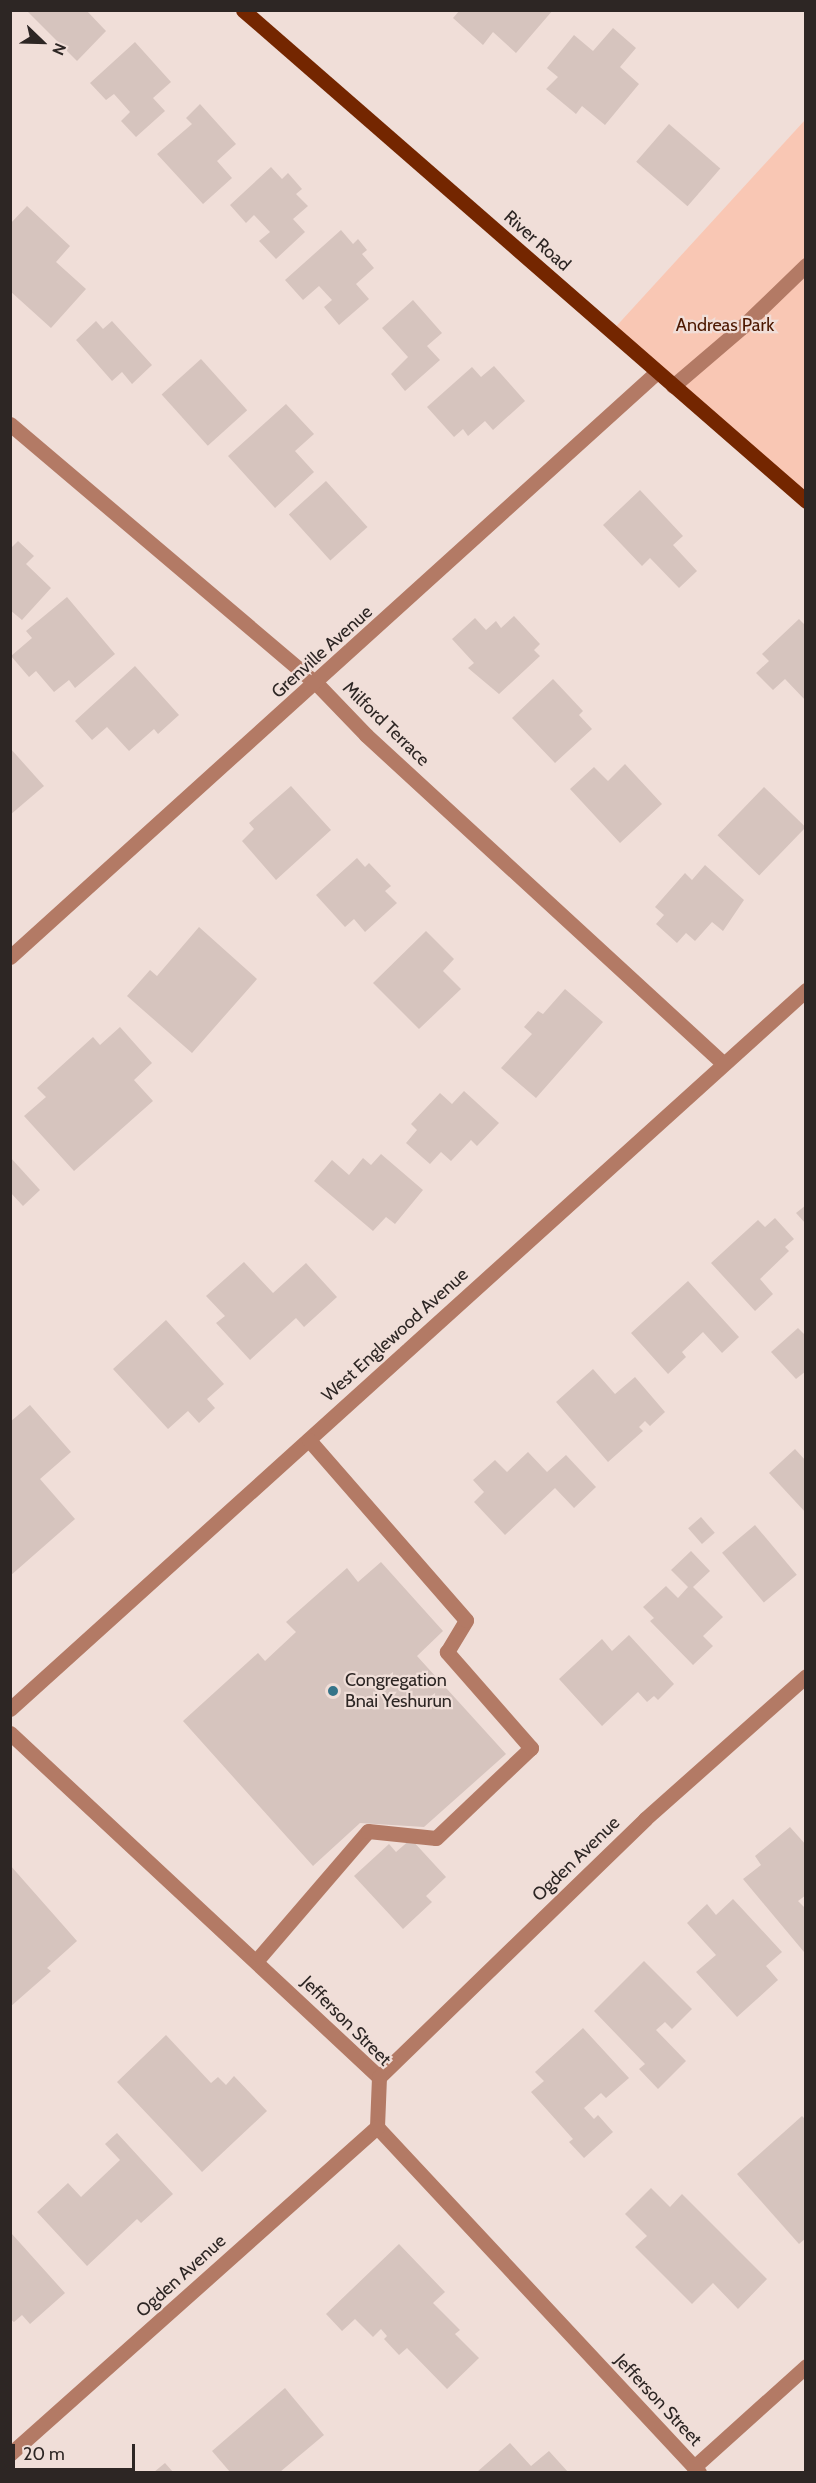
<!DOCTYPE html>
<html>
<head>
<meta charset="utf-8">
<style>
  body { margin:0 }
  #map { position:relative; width:816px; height:2483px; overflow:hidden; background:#f0ded8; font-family:Cabin,sans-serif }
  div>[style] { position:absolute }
  .green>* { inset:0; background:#f9c7b4 }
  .building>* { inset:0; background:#d6c4be; transform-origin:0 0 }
  .minor>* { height:15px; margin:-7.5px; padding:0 7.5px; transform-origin:7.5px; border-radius:7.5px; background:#b37a65 }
  .major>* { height:15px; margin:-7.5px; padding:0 7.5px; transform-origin:7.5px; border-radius:7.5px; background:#742600 }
  .dots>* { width:16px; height:16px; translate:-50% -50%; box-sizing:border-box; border:3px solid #f0ded8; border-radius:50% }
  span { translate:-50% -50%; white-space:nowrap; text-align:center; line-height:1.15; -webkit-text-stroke:4.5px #f0ded8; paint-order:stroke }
  .street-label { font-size:18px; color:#2d2624 }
  .park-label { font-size:18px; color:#4d1801 }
  .poi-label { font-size:18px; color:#2d2624 }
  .left { translate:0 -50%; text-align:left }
  .frame { position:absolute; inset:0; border:12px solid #2d2624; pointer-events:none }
  .north { position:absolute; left:12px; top:12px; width:60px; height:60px; -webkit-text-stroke:4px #f0ded8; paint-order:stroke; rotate:113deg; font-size:16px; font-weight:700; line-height:24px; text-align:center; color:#2d2624 }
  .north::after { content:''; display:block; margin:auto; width:21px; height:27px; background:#2d2624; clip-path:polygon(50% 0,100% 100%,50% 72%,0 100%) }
  .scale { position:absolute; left:12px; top:2444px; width:123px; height:27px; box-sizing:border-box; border:3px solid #2d2624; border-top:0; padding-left:8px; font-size:18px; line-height:21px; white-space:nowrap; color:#2d2624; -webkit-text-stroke:4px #f0ded8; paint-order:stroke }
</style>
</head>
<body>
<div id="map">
  <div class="green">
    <i style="clip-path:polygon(805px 120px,805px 501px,611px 332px)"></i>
  </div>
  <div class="building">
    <i style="clip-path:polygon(26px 10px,86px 10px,106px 31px,77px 61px)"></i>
    <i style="clip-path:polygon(460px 10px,553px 10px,516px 53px,493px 32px,483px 45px,453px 18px)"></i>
    <i style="clip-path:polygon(613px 28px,636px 48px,620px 67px,639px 84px,605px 125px,582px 106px,576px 114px,546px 89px,558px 77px,547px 68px,574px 35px,593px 51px)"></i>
    <i style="clip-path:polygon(135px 42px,171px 82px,153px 98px,165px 111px,136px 137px,121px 121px,130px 112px,114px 94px,106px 100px,90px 83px)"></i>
    <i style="clip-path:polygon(200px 104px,236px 144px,217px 161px,232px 178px,203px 204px,157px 154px,192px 124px,186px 118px)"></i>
    <i style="left:669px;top:124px;width:68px;height:50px;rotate:41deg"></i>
    <i style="clip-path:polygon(271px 167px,282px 179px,288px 173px,302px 189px,296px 194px,308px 206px,293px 219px,305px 232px,276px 259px,259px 241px,270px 232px,254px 215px,246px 223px,230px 205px)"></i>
    <i style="clip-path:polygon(27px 206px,70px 246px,56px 262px,86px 289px,51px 328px,10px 291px,10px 224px)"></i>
    <i style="clip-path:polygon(341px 230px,353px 244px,358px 239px,367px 250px,362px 254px,374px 268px,356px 284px,369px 299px,339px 325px,324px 307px,332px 300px,319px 286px,303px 300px,285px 280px)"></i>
    <i style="clip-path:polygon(413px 300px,442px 333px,427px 346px,440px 360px,405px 391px,391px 374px,408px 357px,382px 328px)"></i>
    <i style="clip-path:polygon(96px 321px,103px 329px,112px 321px,152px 365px,132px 384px,122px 372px,112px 381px,76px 340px)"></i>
    <i style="left:201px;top:359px;width:69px;height:53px;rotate:48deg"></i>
    <i style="clip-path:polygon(494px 366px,525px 401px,493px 430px,485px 421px,468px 436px,463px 429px,454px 437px,427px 407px,472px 367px,481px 377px)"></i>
    <i style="clip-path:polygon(286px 404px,314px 434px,295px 451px,314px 472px,275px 508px,228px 456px)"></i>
    <i style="left:326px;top:481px;width:62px;height:50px;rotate:48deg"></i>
    <i style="clip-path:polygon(640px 490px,683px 536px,673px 545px,697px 571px,679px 588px,650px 558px,642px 566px,603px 525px)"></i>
    <i style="clip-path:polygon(18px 541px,34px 556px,26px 564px,51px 588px,22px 620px,10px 610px,10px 549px)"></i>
    <i style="clip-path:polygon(67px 597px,115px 654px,75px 688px,69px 680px,54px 692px,36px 671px,29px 677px,11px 656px,32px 638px,26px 631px)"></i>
    <i style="clip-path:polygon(514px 616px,540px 644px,534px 650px,540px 656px,499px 694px,468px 668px,474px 663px,452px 639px,475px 618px,486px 630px,496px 621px,501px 628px)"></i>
    <i style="clip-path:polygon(799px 619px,806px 626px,806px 701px,785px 679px,773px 690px,756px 673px,769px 661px,762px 654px)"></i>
    <i style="clip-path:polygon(135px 666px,179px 715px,158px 734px,154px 729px,129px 751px,107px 727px,92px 740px,75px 721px)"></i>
    <i style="clip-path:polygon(553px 679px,583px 711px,579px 715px,592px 729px,555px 763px,512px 718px)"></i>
    <i style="clip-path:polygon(10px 748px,44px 786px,10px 815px)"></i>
    <i style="clip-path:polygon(625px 764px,662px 804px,620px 843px,570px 789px,594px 767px,608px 781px)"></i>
    <i style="clip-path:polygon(291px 786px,331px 830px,276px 880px,242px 841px,254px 829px,249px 823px)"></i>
    <i style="left:764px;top:787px;width:58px;height:67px;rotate:44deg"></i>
    <i style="clip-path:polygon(357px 858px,365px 867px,369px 863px,391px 886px,385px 891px,397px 903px,365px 932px,354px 919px,345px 927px,316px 895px)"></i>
    <i style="clip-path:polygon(705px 865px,744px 900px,723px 931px,712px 922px,695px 941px,686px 933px,677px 943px,656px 924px,664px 915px,655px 907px,685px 873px,692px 880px)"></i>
    <i style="clip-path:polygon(199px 927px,257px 979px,192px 1053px,127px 996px,150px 970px,157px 976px)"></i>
    <i style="clip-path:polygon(426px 931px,454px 959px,443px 971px,461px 989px,419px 1029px,373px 983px)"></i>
    <i style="clip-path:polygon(565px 989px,603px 1022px,536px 1098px,501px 1068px,532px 1034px,524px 1027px,538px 1011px,543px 1014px)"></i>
    <i style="clip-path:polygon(120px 1027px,152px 1063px,134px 1080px,153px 1101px,74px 1171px,24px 1116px,46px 1097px,37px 1088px,93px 1037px,100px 1045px)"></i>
    <i style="clip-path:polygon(464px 1091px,499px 1123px,477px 1146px,471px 1140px,451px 1161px,441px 1152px,430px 1164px,406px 1143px,417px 1130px,411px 1124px,440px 1093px,452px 1104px)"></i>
    <i style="clip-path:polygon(381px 1154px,423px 1190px,395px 1224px,386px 1217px,373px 1231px,314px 1181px,332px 1160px,349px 1175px,363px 1158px,371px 1165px)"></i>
    <i style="clip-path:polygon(10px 1157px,40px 1190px,23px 1206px,10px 1192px)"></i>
    <i style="clip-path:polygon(806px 1205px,806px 1224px,796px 1213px)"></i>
    <i style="clip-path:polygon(775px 1218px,794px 1239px,785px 1247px,789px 1251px,760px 1279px,773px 1294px,755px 1311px,711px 1263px,758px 1220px,765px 1227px)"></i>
    <i style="clip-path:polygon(244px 1262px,273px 1293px,306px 1263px,337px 1297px,304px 1327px,296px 1318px,250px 1360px,216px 1323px,225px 1316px,206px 1296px)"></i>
    <i style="clip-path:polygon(688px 1281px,739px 1337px,722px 1353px,703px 1332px,682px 1352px,686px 1357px,668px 1374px,631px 1333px)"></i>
    <i style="clip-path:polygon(166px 1320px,224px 1384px,207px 1399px,215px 1408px,199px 1423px,188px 1411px,168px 1429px,113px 1369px)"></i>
    <i style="clip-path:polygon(798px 1328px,806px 1336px,806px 1371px,796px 1379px,771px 1352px)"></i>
    <i style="clip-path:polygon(593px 1369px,615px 1394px,635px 1377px,665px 1412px,650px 1426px,645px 1421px,639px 1427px,643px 1431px,608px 1462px,556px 1402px)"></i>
    <i style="clip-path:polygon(30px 1405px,71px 1452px,40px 1479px,75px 1519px,10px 1576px,10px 1422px)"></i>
    <i style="clip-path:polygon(795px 1449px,806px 1461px,806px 1513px,769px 1473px)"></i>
    <i style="clip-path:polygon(528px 1452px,547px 1472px,566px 1455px,596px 1487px,574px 1508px,555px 1488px,505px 1535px,474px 1502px,484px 1492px,473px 1480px,495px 1460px,507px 1472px)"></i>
    <i style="left:701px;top:1517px;width:21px;height:17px;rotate:49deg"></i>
    <i style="left:755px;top:1525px;width:65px;height:43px;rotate:50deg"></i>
    <i style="clip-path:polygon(691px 1551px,710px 1571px,693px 1587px,723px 1617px,703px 1636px,713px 1646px,693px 1665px,650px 1621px,654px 1618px,643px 1607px,666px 1586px,678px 1598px,688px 1587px,671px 1570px)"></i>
    <i style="clip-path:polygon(381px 1562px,443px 1631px,417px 1656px,506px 1754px,424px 1827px,360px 1823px,313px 1866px,183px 1721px,258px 1653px,265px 1661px,296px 1632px,286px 1622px,347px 1568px,358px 1582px)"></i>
    <i style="clip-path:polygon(629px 1635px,674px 1684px,658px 1700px,654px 1696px,647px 1702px,638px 1692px,602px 1726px,559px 1679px,602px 1639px,612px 1651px)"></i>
    <i style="clip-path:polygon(790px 1827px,806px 1845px,806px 1895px,798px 1901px,806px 1909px,804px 1952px,743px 1879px,761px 1865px,755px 1856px)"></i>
    <i style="clip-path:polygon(411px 1839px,446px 1877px,426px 1896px,432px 1902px,403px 1929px,354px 1876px,389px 1844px,396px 1852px)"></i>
    <i style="clip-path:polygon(10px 1865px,77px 1941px,47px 1968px,51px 1971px,10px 2007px)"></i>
    <i style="clip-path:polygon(733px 1899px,782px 1952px,766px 1966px,778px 1980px,737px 2017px,696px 1972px,716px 1955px,687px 1923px,707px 1904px,716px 1915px)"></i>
    <i style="clip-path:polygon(644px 1961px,692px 2009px,672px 2029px,665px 2022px,656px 2030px,686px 2061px,658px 2089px,639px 2069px,645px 2064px,594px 2011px)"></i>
    <i style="clip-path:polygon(583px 2028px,629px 2078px,606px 2098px,601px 2093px,584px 2108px,594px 2119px,598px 2115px,613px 2132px,584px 2158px,569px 2142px,573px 2139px,531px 2092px,544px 2081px,535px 2072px)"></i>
    <i style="clip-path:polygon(166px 2035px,211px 2083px,218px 2077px,226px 2085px,234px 2076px,267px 2111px,202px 2172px,117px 2082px)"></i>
    <i style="clip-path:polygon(802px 2116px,806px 2120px,806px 2238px,799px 2244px,737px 2174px)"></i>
    <i style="clip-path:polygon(117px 2133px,173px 2194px,141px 2223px,137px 2219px,87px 2266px,37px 2212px,68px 2183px,81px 2197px,120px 2160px,105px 2144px)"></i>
    <i style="clip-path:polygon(651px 2188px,670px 2207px,682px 2194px,767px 2279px,738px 2309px,713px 2283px,692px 2304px,635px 2247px,647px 2236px,625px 2214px)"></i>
    <i style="clip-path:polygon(12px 2234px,65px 2293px,30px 2324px,22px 2315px,14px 2322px,10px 2319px)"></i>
    <i style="clip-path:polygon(399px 2244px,445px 2292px,433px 2303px,460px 2330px,455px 2334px,479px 2358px,447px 2389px,407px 2348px,399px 2355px,384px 2339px,387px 2336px,381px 2329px,373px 2337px,355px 2319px,342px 2331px,326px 2314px)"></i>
    <i style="clip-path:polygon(285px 2388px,324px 2435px,280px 2472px,230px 2472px,212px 2451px)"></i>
    <i style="clip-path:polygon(510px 2443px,531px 2466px,549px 2451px,568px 2472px,477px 2472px)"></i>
    <i style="clip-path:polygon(165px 2463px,173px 2472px,154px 2472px)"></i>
  </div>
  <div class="minor">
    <i style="left:673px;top:386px;width:91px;rotate:-40.5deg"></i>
    <i style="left:742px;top:327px;width:89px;rotate:-44.1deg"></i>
    <i style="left:10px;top:424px;width:402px;rotate:40.3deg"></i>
    <i style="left:317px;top:684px;width:71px;rotate:46.1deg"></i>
    <i style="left:366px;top:735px;width:485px;rotate:42.6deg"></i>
    <i style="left:10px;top:957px;width:872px;rotate:-42.12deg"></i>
    <i style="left:10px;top:1709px;width:1073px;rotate:-42.09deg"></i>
    <i style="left:10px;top:1733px;width:504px;rotate:42.99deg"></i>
    <i style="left:379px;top:2077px;width:50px;rotate:92.3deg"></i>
    <i style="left:377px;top:2127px;width:472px;rotate:47deg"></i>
    <i style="left:257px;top:1960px;width:170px;rotate:-49.3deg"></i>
    <i style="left:368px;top:1831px;width:68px;rotate:5.9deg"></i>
    <i style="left:436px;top:1838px;width:131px;rotate:-43.5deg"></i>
    <i style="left:531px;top:1748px;width:128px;rotate:-131.2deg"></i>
    <i style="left:447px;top:1652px;width:37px;rotate:-59deg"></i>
    <i style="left:466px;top:1620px;width:239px;rotate:-131.1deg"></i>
    <i style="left:379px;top:2077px;width:371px;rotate:-44.1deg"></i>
    <i style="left:645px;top:1819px;width:215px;rotate:-41.6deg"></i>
    <i style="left:10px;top:2454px;width:492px;rotate:-41.7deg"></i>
    <i style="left:694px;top:2467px;width:151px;rotate:-42deg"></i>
  </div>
  <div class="major">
    <i style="left:243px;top:10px;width:747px;rotate:41.09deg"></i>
  </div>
  <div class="dots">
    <i style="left:333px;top:1691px;background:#357489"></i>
  </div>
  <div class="street-label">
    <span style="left:537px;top:241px;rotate:41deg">River Road</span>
    <span style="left:322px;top:652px;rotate:-42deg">Grenville Avenue</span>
    <span style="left:386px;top:724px;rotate:44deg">Milford Terrace</span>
    <span style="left:395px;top:1335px;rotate:-42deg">West Englewood Avenue</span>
    <span style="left:576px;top:1859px;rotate:-44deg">Ogden Avenue</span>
    <span style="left:346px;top:2021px;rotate:45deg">Jefferson Street</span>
    <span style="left:181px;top:2276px;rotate:-42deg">Ogden Avenue</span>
    <span style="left:658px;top:2400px;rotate:47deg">Jefferson Street</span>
  </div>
  <div class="park-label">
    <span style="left:725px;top:325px">Andreas Park</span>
  </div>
  <div class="poi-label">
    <span class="left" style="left:345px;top:1691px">Congregation<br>Bnai Yeshurun</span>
  </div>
  <div class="frame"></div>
  <div class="north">N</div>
  <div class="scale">20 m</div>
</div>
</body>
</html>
